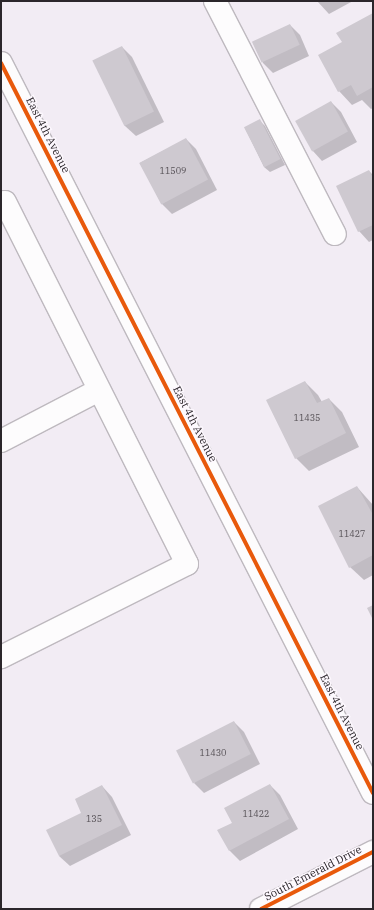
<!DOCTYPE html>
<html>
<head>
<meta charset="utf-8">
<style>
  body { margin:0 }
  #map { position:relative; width:374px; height:910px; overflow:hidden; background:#f2ecf4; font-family:"IBM Plex Serif",serif }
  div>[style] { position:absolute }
  .shadow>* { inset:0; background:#0003 }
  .building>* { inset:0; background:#cec9d0; transform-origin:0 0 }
  .roads { filter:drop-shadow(1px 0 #beb9bf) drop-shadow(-1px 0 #beb9bf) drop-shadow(0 1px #beb9bf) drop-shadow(0 -1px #beb9bf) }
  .minor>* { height:22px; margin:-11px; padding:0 11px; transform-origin:11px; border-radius:11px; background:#fdfcfd }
  .cycleway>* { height:4px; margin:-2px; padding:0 2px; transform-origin:2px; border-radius:2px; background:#e8590c }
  span { translate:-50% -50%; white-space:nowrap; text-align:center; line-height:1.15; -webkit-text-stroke:3px #fdf8fe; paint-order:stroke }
  .number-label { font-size:9px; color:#544f54 }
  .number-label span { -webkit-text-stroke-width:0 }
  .street-label { font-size:11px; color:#2b262b }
  .frame { position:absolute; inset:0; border:2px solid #2b262b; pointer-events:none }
</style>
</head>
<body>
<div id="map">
  <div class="shadow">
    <i style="clip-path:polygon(317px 1px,353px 1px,329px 14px)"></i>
    <i style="clip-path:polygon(373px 15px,373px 108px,371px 109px,362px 100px,352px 105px,339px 91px,320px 55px,343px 43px)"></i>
    <i style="clip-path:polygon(290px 25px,300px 35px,309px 56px,273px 73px,263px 63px,253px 43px)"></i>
    <i style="clip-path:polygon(122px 47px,132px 57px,164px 122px,136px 136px,125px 126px)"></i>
    <i style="clip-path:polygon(331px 102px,341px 112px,357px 142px,322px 161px,312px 150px)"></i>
    <i style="clip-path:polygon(260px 121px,265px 126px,285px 165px,270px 172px,264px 167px,245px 128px)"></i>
    <i style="clip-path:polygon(186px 139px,196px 149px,217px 190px,172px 214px,162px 204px,140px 163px)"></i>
    <i style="clip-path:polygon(369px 171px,373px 175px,373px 240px,369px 242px,359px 231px)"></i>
    <i style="clip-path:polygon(305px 382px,318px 395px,322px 402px,329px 399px,342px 412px,359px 447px,309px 471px,296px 458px)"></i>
    <i style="clip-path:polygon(357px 487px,373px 505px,373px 575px,364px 580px,350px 567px)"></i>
    <i style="clip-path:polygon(234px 722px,244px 732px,260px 764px,204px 793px,194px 783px)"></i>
    <i style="clip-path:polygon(270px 785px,280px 795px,298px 829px,240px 861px,230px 851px,219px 831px,233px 823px)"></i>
    <i style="clip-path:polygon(102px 786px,112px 797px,131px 835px,70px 866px,59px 856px,83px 813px)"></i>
  </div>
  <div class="building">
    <i style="clip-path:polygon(373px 13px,373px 87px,357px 96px,351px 85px,338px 92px,318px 55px,342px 42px,336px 33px)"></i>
    <i style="left:290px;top:24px;width:23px;height:42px;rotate:65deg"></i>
    <i style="left:122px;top:46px;width:73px;height:33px;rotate:64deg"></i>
    <i style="left:331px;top:101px;width:35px;height:41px;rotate:61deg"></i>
    <i style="left:260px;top:119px;width:45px;height:18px;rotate:63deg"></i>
    <i style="left:186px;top:138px;width:47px;height:53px;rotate:62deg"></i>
    <i style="clip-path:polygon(369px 170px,373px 178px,373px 225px,358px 232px,336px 186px)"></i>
    <i style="clip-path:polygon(305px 381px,317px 403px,329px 398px,346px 433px,295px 459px,266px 400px)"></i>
    <i style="clip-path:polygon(357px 486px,372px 513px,373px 512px,373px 555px,349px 568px,318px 506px)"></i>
    <i style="clip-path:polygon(373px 605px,373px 620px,367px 608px)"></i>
    <i style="left:234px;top:721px;width:37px;height:65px;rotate:63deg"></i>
    <i style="clip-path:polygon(270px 784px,289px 819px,229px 851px,217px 830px,232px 823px,224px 808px)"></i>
    <i style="clip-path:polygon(102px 785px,122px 825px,59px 856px,46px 830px,81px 813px,75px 799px)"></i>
  </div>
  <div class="roads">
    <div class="minor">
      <i style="left:215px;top:1px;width:262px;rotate:62.8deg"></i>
      <i style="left:1px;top:63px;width:819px;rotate:63deg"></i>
      <i style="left:1px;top:204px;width:4px;rotate:-27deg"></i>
      <i style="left:5px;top:202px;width:405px;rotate:63.3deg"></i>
      <i style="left:187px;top:564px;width:208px;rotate:153.4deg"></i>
      <i style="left:1px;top:441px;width:110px;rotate:-27.5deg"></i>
      <i style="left:261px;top:909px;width:126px;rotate:-27deg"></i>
    </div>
  </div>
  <div class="cycleway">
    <i style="left:1px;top:63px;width:819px;rotate:63deg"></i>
    <i style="left:261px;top:909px;width:126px;rotate:-27deg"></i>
  </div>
  <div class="number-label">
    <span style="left:173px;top:171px">11509</span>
    <span style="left:307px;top:418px">11435</span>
    <span style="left:352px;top:534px">11427</span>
    <span style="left:213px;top:753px">11430</span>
    <span style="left:256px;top:814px">11422</span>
    <span style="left:94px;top:819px">135</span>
  </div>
  <div class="street-label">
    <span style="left:48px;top:135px;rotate:63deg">East 4th Avenue</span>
    <span style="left:195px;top:424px;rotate:63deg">East 4th Avenue</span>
    <span style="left:342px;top:712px;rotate:63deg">East 4th Avenue</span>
    <span style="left:313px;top:873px;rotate:-27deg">South Emerald Drive</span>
  </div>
  <div class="frame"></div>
</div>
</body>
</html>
